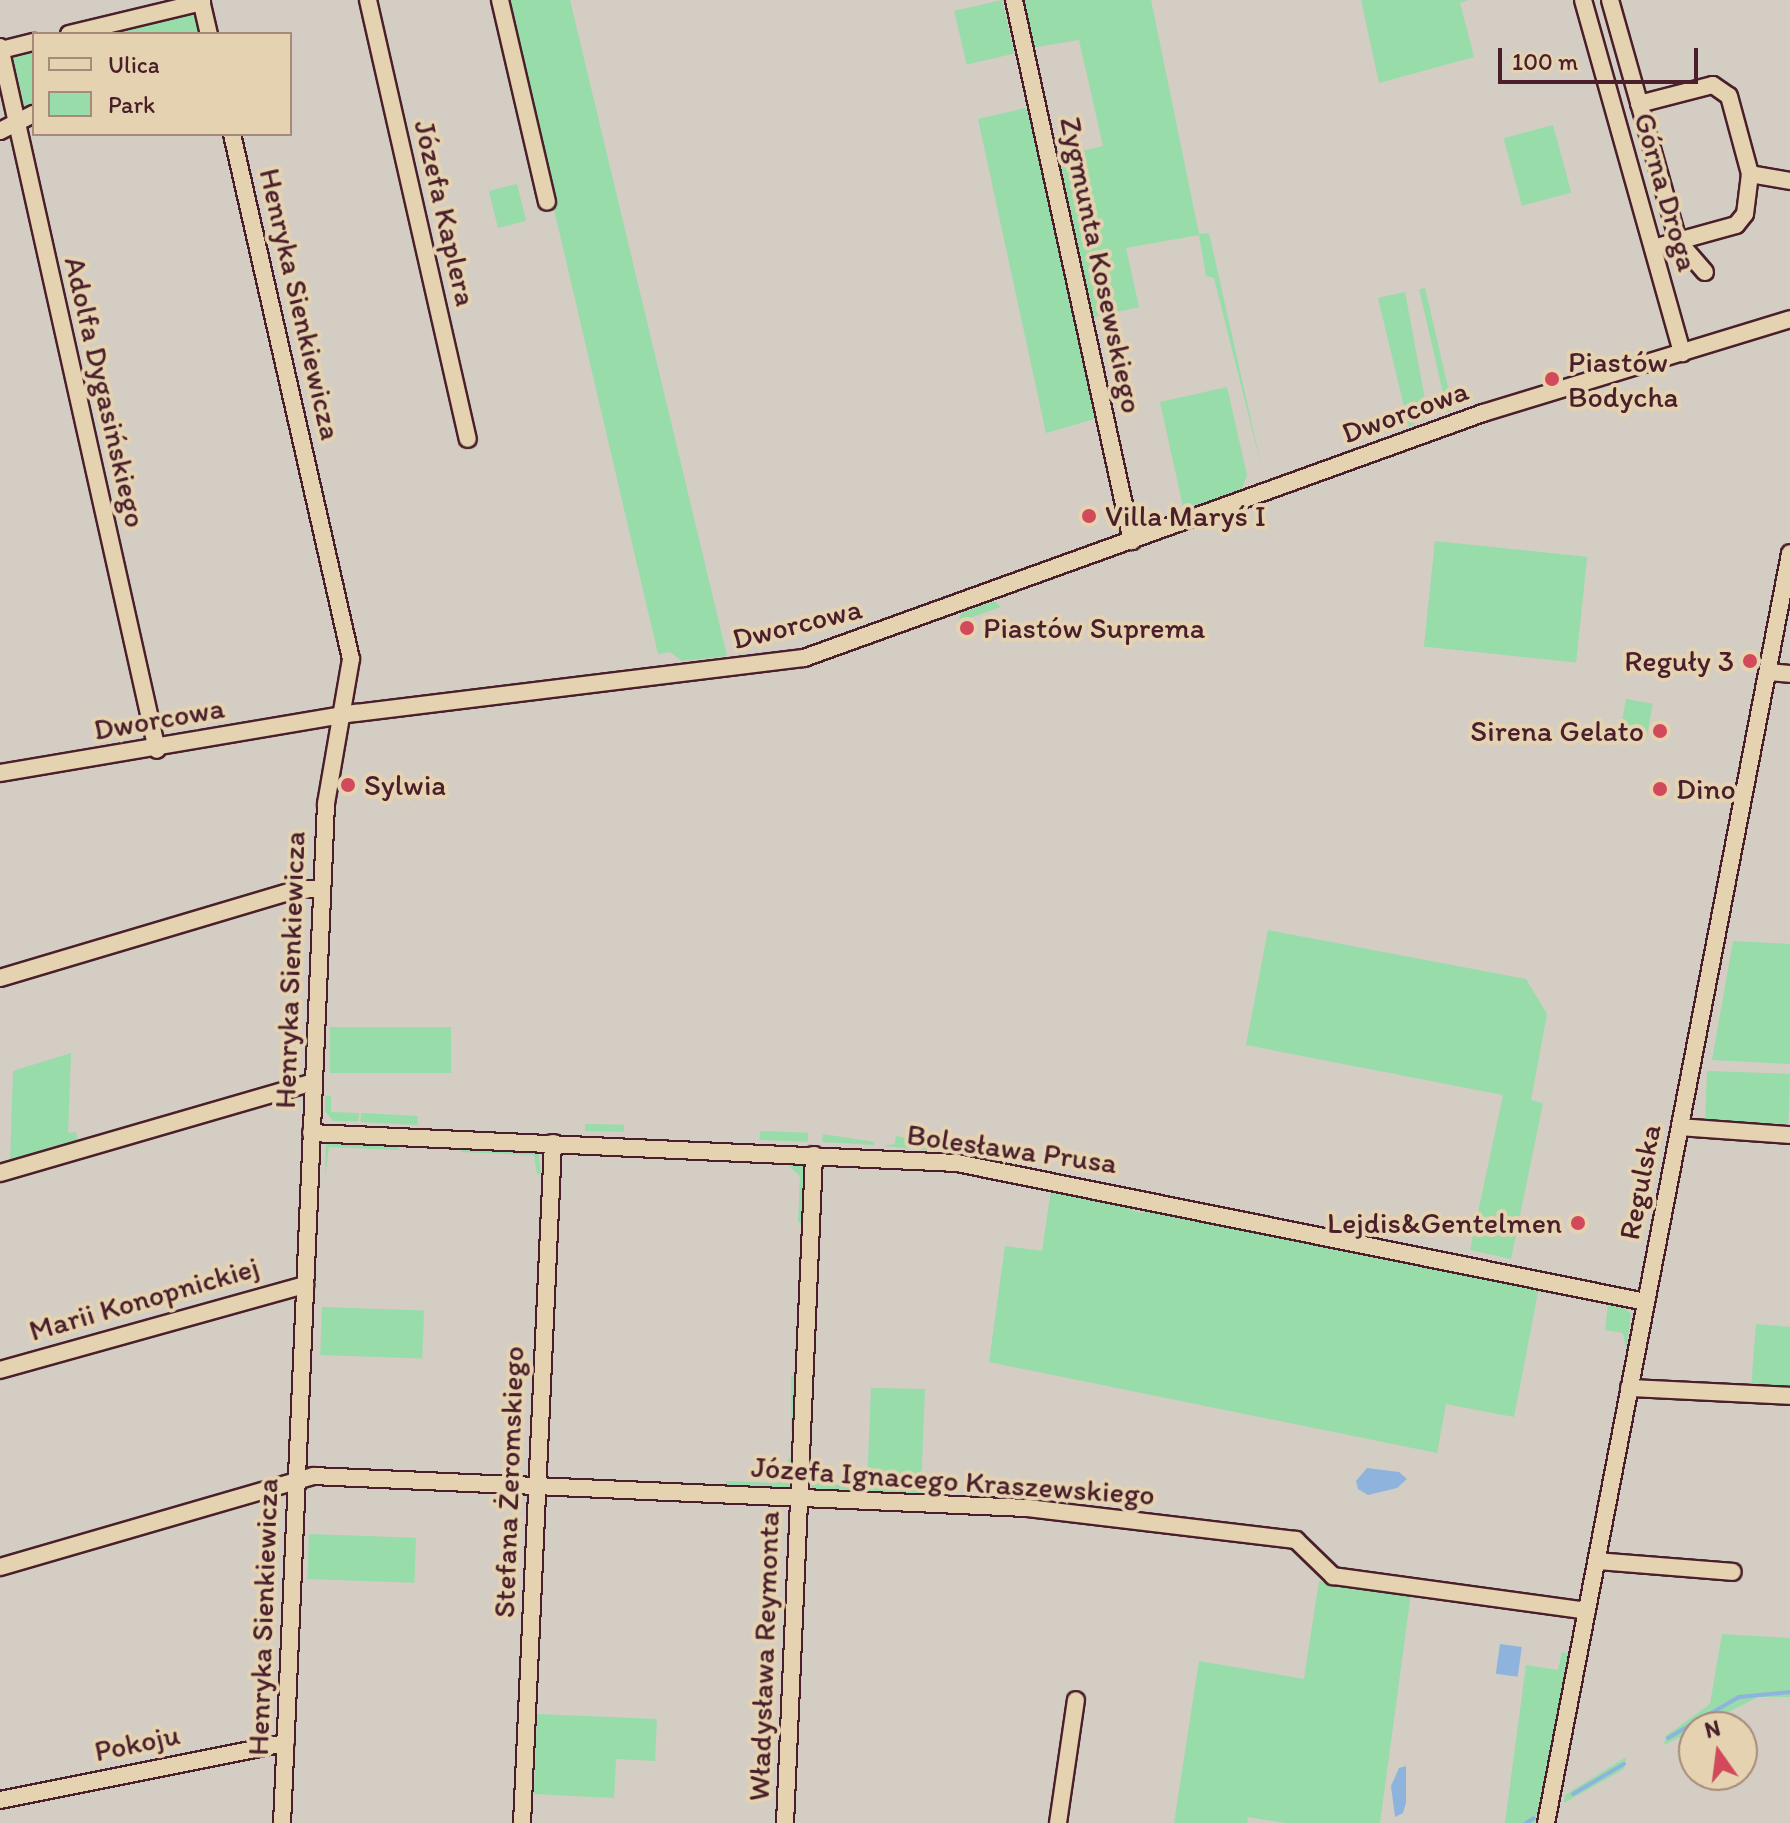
<!DOCTYPE html>
<html>
<head>
<meta charset="utf-8">
<style>
  body { margin:0 }
  #map { position:relative; width:1790px; height:1823px; overflow:hidden; background:#d3cdc3; font-family:Itim,sans-serif }
  div>[style] { position:absolute }
  .green>* { inset:0; background:#97dca9; transform-origin:0 0 }
  .water>* { inset:0; background:#8eb4dd; transform-origin:0 0 }
  .stream>* { height:4px; margin:-2px; padding:0 2px; transform-origin:2px; border-radius:2px; background:#8eb4dd }
  .roads { filter:drop-shadow(2px 0 #4a1f2b) drop-shadow(-2px 0 #4a1f2b) drop-shadow(0 2px #4a1f2b) drop-shadow(0 -2px #4a1f2b) }
  .minor>* { height:16px; margin:-8px; padding:0 8px; transform-origin:8px; border-radius:8px; background:#e5d2b0 }
  .dots>* { width:22px; height:22px; translate:-50% -50%; box-sizing:border-box; border:4px solid #e5d2b0; border-radius:50% }
  span { translate:-50% -50%; white-space:nowrap; text-align:center; line-height:1.15; -webkit-text-stroke:8px #e5d2b0; paint-order:stroke }
  .street-label { font-size:30px; color:#4a1f2b }
  .poi-label { font-size:30px; color:#4a1f2b }
  .left { translate:0 -50%; text-align:left }
  .right { translate:-100% -50%; text-align:right }
  .legend { position:absolute; left:32px; top:32px; width:260px; height:104px; box-sizing:border-box; background:#e5d2b0; border:2px solid #a78a7b; margin:0; padding:10px 14px; list-style:none; font-size:24px; color:#4a1f2b }
  .legend li { display:flex; align-items:center; gap:16px; height:40px }
  .legend b { width:40px; border:2px solid #a78a7b }
  .north { position:absolute; left:1678px; top:1711px; width:80px; height:80px; box-sizing:border-box; background:#e5d2b0; border:2px solid #a78a7b; border-radius:50%; rotate:346deg; font-size:22px; font-weight:700; line-height:32px; text-align:center; color:#4a1f2b }
  .north::after { content:''; display:block; margin:auto; width:28px; height:36px; background:#d1495b; clip-path:polygon(50% 0,100% 100%,50% 72%,0 100%) }
  .scale { position:absolute; left:1498px; top:48px; width:200px; height:36px; box-sizing:border-box; border:4px solid #4a1f2b; border-top:0; padding-left:10px; font-size:24px; line-height:28px; white-space:nowrap; color:#4a1f2b; -webkit-text-stroke:6px #e5d2b0; paint-order:stroke }
</style>
</head>
<body>
<div id="map">
  <div class="green">
    <i style="clip-path:polygon(505px 0,570px 0,727px 656px,682px 661px,670px 652px,658px 654px)"></i>
    <i style="left:1002px;top:0;width:55px;height:49px;rotate:77deg"></i>
    <i style="clip-path:polygon(1019px 0,1151px 0,1199px 234px,1209px 233px,1262px 469px,1214px 278px,1206px 276px,1199px 235px,1126px 248px,1139px 307px,1090px 318px,1055px 158px,1103px 146px,1079px 40px,1030px 48px)"></i>
    <i style="clip-path:polygon(1361px 0,1468px 0,1460px 3px,1474px 57px,1379px 83px)"></i>
    <i style="clip-path:polygon(196px 9px,201px 34px,79px 34px)"></i>
    <i style="clip-path:polygon(34px 45px,34px 107px,20px 106px,10px 54px)"></i>
    <i style="clip-path:polygon(1025px 108px,1032px 116px,1098px 418px,1046px 433px,978px 119px)"></i>
    <i style="left:1553px;top:125px;width:70px;height:51px;rotate:75deg"></i>
    <i style="left:517px;top:184px;width:38px;height:29px;rotate:76deg"></i>
    <i style="left:1425px;top:288px;width:125px;height:6px;rotate:77deg"></i>
    <i style="clip-path:polygon(1405px 292px,1428px 416px,1409px 427px,1378px 298px)"></i>
    <i style="clip-path:polygon(1227px 387px,1247px 475px,1242px 489px,1184px 511px,1160px 402px)"></i>
    <i style="left:1435px;top:541px;width:153px;height:106px;rotate:6deg"></i>
    <i style="clip-path:polygon(994px 601px,1001px 607px,958px 622px,961px 613px)"></i>
    <i style="left:1626px;top:699px;width:27px;height:31px;rotate:10deg"></i>
    <i style="clip-path:polygon(1268px 930px,1526px 979px,1547px 1014px,1531px 1100px,1543px 1103px,1511px 1259px,1470px 1250px,1503px 1095px,1246px 1045px)"></i>
    <i style="clip-path:polygon(1733px 941px,1790px 944px,1790px 1064px,1712px 1060px)"></i>
    <i style="left:330px;top:1027px;width:121px;height:46px"></i>
    <i style="clip-path:polygon(71px 1053px,68px 1133px,76px 1132px,78px 1142px,10px 1164px,13px 1071px)"></i>
    <i style="left:1707px;top:1071px;width:83px;height:50px;rotate:2deg"></i>
    <i style="clip-path:polygon(325px 1096px,331px 1096px,331px 1112px,359px 1113px,358px 1121px,333px 1121px,325px 1111px)"></i>
    <i style="left:361px;top:1113px;width:57px;height:9px;rotate:3deg"></i>
    <i style="left:585px;top:1124px;width:39px;height:7px;rotate:1deg"></i>
    <i style="left:760px;top:1131px;width:48px;height:9px;rotate:2deg"></i>
    <i style="clip-path:polygon(823px 1134px,874px 1142px,874px 1145px,822px 1142px)"></i>
    <i style="clip-path:polygon(896px 1136px,939px 1144px,938px 1151px,883px 1146px,895px 1144px)"></i>
    <i style="clip-path:polygon(337px 1139px,400px 1145px,399px 1150px,329px 1147px,325px 1177px,326px 1145px)"></i>
    <i style="clip-path:polygon(461px 1144px,538px 1151px,541px 1173px,537px 1174px,534px 1155px,461px 1152px)"></i>
    <i style="clip-path:polygon(757px 1160px,794px 1160px,804px 1167px,805px 1222px,798px 1223px,800px 1176px,788px 1165px)"></i>
    <i style="clip-path:polygon(1051px 1190px,1135px 1204px,1133px 1211px,1143px 1213px,1146px 1206px,1584px 1299px,1538px 1292px,1514px 1417px,1446px 1404px,1437px 1453px,989px 1362px,1005px 1246px,1042px 1251px)"></i>
    <i style="clip-path:polygon(1598px 1298px,1617px 1302px,1631px 1314px,1626px 1350px,1623px 1333px,1605px 1330px,1608px 1305px,1593px 1302px)"></i>
    <i style="left:322px;top:1307px;width:102px;height:48px;rotate:2deg"></i>
    <i style="clip-path:polygon(1756px 1324px,1790px 1327px,1790px 1390px,1751px 1389px)"></i>
    <i style="left:791px;top:1376px;width:7px;height:57px"></i>
    <i style="clip-path:polygon(871px 1388px,925px 1389px,921px 1489px,925px 1496px,816px 1491px,811px 1486px,810px 1455px,812px 1474px,821px 1484px,867px 1486px)"></i>
    <i style="clip-path:polygon(788px 1459px,795px 1459px,793px 1483px,787px 1488px,726px 1486px,726px 1481px,777px 1483px,787px 1473px)"></i>
    <i style="left:309px;top:1534px;width:107px;height:45px;rotate:2deg"></i>
    <i style="clip-path:polygon(1319px 1581px,1411px 1593px,1380px 1823px,1286px 1823px,1248px 1817px,1247px 1823px,1174px 1823px,1199px 1661px,1304px 1679px)"></i>
    <i style="clip-path:polygon(1722px 1634px,1790px 1638px,1790px 1697px,1758px 1697px,1664px 1745px,1666px 1736px,1710px 1704px)"></i>
    <i style="clip-path:polygon(1562px 1652px,1569px 1654px,1535px 1823px,1505px 1823px,1526px 1665px,1558px 1670px)"></i>
    <i style="clip-path:polygon(537px 1714px,657px 1719px,655px 1761px,616px 1759px,614px 1798px,534px 1794px)"></i>
    <i style="clip-path:polygon(1626px 1757px,1624px 1769px,1564px 1803px,1565px 1795px)"></i>
  </div>
  <div class="water">
    <i style="clip-path:polygon(1367px 1468px,1399px 1472px,1407px 1479px,1397px 1488px,1368px 1495px,1358px 1489px,1356px 1481px)"></i>
    <i style="left:1500px;top:1644px;width:22px;height:30px;rotate:8deg"></i>
    <i style="clip-path:polygon(1406px 1766px,1406px 1803px,1403px 1813px,1395px 1817px,1391px 1786px,1399px 1768px)"></i>
  </div>
  <div class="stream">
    <i style="left:1668px;top:1738px;width:82px;rotate:-30deg"></i>
    <i style="left:1739px;top:1697px;width:51px;rotate:-5.6deg"></i>
    <i style="left:1573px;top:1794px;width:59px;rotate:-30.5deg"></i>
    <i style="left:1526px;top:1823px;width:9px;rotate:-32deg"></i>
  </div>
  <div class="roads">
    <div class="minor">
      <i style="left:201px;top:0;width:35px;rotate:77deg"></i>
      <i style="left:368px;top:0;width:450px;rotate:77.2deg"></i>
      <i style="left:500px;top:0;width:207px;rotate:76.9deg"></i>
      <i style="left:1014px;top:0;width:554px;rotate:77.7deg"></i>
      <i style="left:1583px;top:0;width:367px;rotate:74.3deg"></i>
      <i style="left:1610px;top:0;width:250px;rotate:74.2deg"></i>
      <i style="left:1678px;top:241px;width:26px;rotate:164deg"></i>
      <i style="left:69px;top:34px;width:137px;rotate:-13.5deg"></i>
      <i style="left:0;top:47px;width:720px;rotate:77.41deg"></i>
      <i style="left:1px;top:50px;width:34px;rotate:-14deg"></i>
      <i style="left:1639px;top:104px;width:76px;rotate:-14.4deg"></i>
      <i style="left:1713px;top:85px;width:19px;rotate:35deg"></i>
      <i style="left:1729px;top:96px;width:81px;rotate:74.9deg"></i>
      <i style="left:1750px;top:174px;width:40px;rotate:97.1deg"></i>
      <i style="left:1745px;top:214px;width:14px;rotate:129deg"></i>
      <i style="left:1736px;top:225px;width:60px;rotate:164.6deg"></i>
      <i style="left:1678px;top:241px;width:41px;rotate:48.9deg"></i>
      <i style="left:0;top:131px;width:38px;rotate:-27deg"></i>
      <i style="left:232px;top:134px;width:538px;rotate:77.23deg"></i>
      <i style="left:351px;top:659px;width:147px;rotate:99.8deg"></i>
      <i style="left:326px;top:804px;width:1020px;rotate:92.47deg"></i>
      <i style="left:1750px;top:174px;width:41px;rotate:9.9deg"></i>
      <i style="left:1768px;top:672px;width:22px;rotate:5deg"></i>
      <i style="left:0;top:773px;width:361px;rotate:-9.6deg"></i>
      <i style="left:356px;top:713px;width:451px;rotate:-7deg"></i>
      <i style="left:804px;top:658px;width:722px;rotate:-19.84deg"></i>
      <i style="left:1483px;top:413px;width:321px;rotate:-17deg"></i>
      <i style="left:0;top:978px;width:312px;rotate:-16.6deg"></i>
      <i style="left:299px;top:889px;width:23px"></i>
      <i style="left:1680px;top:1127px;width:110px;rotate:4.2deg"></i>
      <i style="left:311px;top:1133px;width:647px;rotate:2.66deg"></i>
      <i style="left:957px;top:1163px;width:703px;rotate:11.41deg"></i>
      <i style="left:0;top:1173px;width:326px;rotate:-16.2deg"></i>
      <i style="left:0;top:1370px;width:317px;rotate:-15.6deg"></i>
      <i style="left:1629px;top:1388px;width:161px;rotate:2.8deg"></i>
      <i style="left:1597px;top:1561px;width:136px;rotate:4.6deg"></i>
      <i style="left:0;top:1567px;width:326px;rotate:-16.2deg"></i>
      <i style="left:313px;top:1476px;width:715px;rotate:2.57deg"></i>
      <i style="left:1027px;top:1508px;width:271px;rotate:6.8deg"></i>
      <i style="left:1296px;top:1540px;width:52px;rotate:44.2deg"></i>
      <i style="left:1333px;top:1576px;width:256px;rotate:7.8deg"></i>
      <i style="left:0;top:1800px;width:291px;rotate:-11.3deg"></i>
      <i style="left:522px;top:1823px;width:681px;rotate:-87.39deg"></i>
      <i style="left:785px;top:1823px;width:669px;rotate:-87.51deg"></i>
      <i style="left:1058px;top:1823px;width:124px;rotate:-81.7deg"></i>
      <i style="left:1546px;top:1823px;width:1293px;rotate:-79.12deg"></i>
    </div>
  </div>
  <div class="dots">
    <i style="left:1552px;top:379px;background:#d1495b"></i>
    <i style="left:1089px;top:516px;background:#d1495b"></i>
    <i style="left:967px;top:628px;background:#d1495b"></i>
    <i style="left:1750px;top:661px;background:#d1495b"></i>
    <i style="left:1660px;top:731px;background:#d1495b"></i>
    <i style="left:348px;top:785px;background:#d1495b"></i>
    <i style="left:1660px;top:789px;background:#d1495b"></i>
    <i style="left:1578px;top:1223px;background:#d1495b"></i>
  </div>
  <div class="street-label">
    <span style="left:1666px;top:192px;rotate:74deg">Górna Droga</span>
    <span style="left:445px;top:213px;rotate:77deg">Józefa Kaplera</span>
    <span style="left:1101px;top:265px;rotate:78deg">Zygmunta Kosewskiego</span>
    <span style="left:300px;top:304px;rotate:77deg">Henryka Sienkiewicza</span>
    <span style="left:105px;top:392px;rotate:77deg">Adolfa Dygasińskiego</span>
    <span style="left:1405px;top:412px;rotate:-20deg">Dworcowa</span>
    <span style="left:797px;top:624px;rotate:-14deg">Dworcowa</span>
    <span style="left:159px;top:719px;rotate:-10deg">Dworcowa</span>
    <span style="left:290px;top:970px;rotate:-88deg">Henryka Sienkiewicza</span>
    <span style="left:1012px;top:1149px;rotate:8deg">Bolesława Prusa</span>
    <span style="left:1640px;top:1182px;rotate:-79deg">Regulska</span>
    <span style="left:144px;top:1299px;rotate:-16deg">Marii Konopnickiej</span>
    <span style="left:953px;top:1481px;rotate:4deg">Józefa Ignacego Kraszewskiego</span>
    <span style="left:509px;top:1482px;rotate:-88deg">Stefana Żeromskiego</span>
    <span style="left:263px;top:1617px;rotate:-88deg">Henryka Sienkiewicza</span>
    <span style="left:764px;top:1656px;rotate:-88deg">Władysława Reymonta</span>
    <span style="left:137px;top:1743px;rotate:-12deg">Pokoju</span>
  </div>
  <div class="poi-label">
    <span class="left" style="left:1568px;top:379px">Piastów<br>Bodycha</span>
    <span class="left" style="left:1105px;top:516px">Villa Maryś I</span>
    <span class="left" style="left:983px;top:628px">Piastów Suprema</span>
    <span class="right" style="left:1734px;top:661px">Reguły 3</span>
    <span class="right" style="left:1644px;top:731px">Sirena Gelato</span>
    <span class="left" style="left:364px;top:785px">Sylwia</span>
    <span class="left" style="left:1676px;top:789px">Dino</span>
    <span class="right" style="left:1562px;top:1223px">Lejdis&amp;Gentelmen</span>
  </div>
  <ul class="legend">
  <li><b style="height:10px;background:#e5d2b0"></b>Ulica</li>
  <li><b style="height:22px;background:#97dca9"></b>Park</li>
  </ul>
  <div class="north">N</div>
  <div class="scale">100 m</div>
</div>
</body>
</html>
